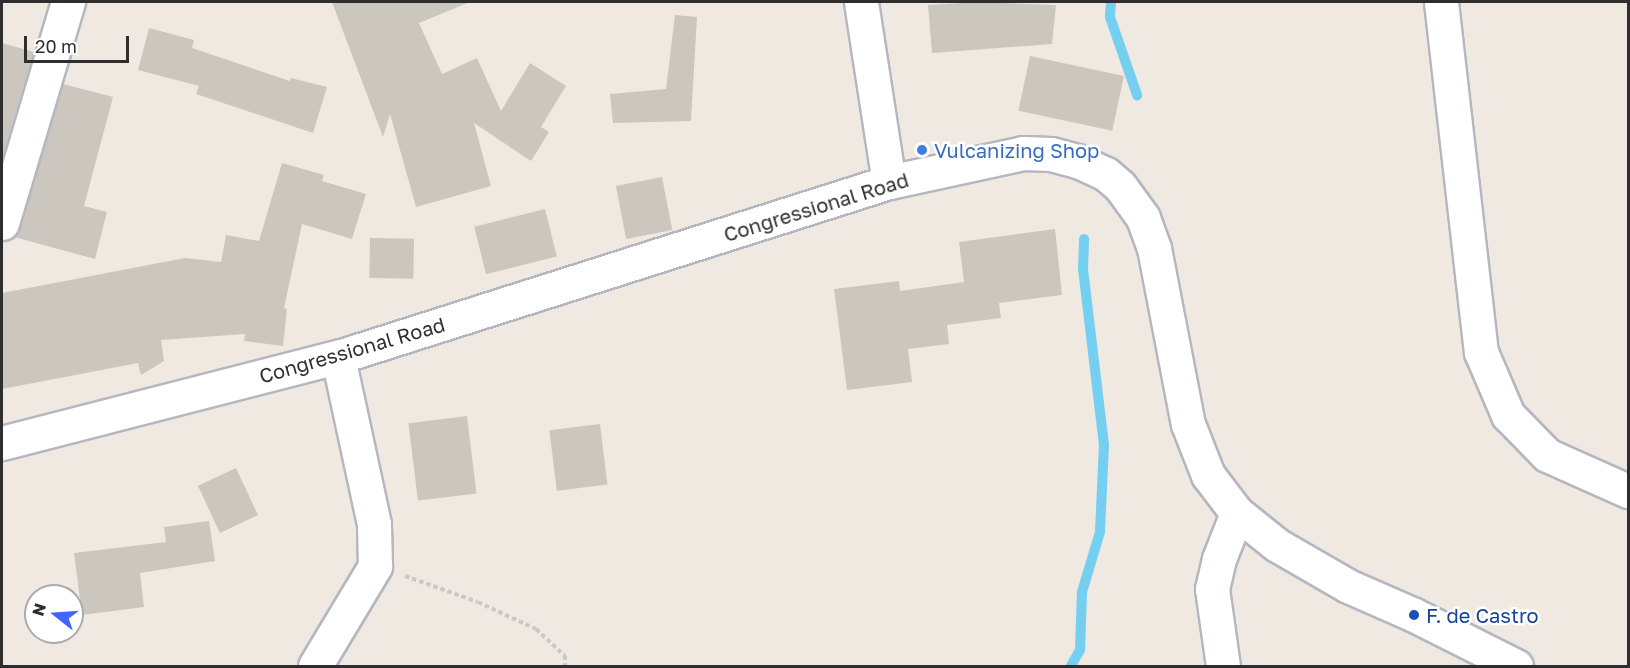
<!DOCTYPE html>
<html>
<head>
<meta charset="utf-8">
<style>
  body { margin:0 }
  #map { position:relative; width:1630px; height:668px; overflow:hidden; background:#efe9e1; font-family:"Golos Text",sans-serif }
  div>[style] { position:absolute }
  .stream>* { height:10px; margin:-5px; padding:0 5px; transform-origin:5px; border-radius:5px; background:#75cff0 }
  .building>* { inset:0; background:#cbc7bf; transform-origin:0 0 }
  .path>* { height:4px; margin-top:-2px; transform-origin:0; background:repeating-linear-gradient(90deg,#c9c9c9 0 4.5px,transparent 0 7.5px) }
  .roads { filter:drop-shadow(2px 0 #b4b7c1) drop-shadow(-2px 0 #b4b7c1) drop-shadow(0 2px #b4b7c1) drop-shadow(0 -2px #b4b7c1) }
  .minor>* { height:33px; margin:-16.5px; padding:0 16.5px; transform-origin:16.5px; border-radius:16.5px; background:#fff }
  .secondary>* { height:33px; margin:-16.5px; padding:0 16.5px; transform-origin:16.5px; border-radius:16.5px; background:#fff }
  .dots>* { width:16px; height:16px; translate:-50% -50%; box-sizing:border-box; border:3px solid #fff; border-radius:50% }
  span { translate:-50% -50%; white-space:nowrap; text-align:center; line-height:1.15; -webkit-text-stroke:5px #fff; paint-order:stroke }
  .shop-label { font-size:20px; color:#366cbe }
  .left { translate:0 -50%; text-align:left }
  .street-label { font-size:20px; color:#2e2e2e }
  .transit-label { font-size:20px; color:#164399 }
  .frame { position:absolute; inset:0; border:3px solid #2e2e2e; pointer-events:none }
  .north { position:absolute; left:24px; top:584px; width:60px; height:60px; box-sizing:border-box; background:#fff; border:2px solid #ababab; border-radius:50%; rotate:287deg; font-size:16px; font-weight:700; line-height:24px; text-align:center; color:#2e2e2e }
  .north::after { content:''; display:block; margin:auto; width:21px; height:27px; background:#4264fb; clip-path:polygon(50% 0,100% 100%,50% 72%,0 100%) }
  .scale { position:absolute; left:24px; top:36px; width:105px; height:27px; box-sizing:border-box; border:3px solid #2e2e2e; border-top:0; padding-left:8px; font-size:18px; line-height:21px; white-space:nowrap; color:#2e2e2e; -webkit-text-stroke:4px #fff; paint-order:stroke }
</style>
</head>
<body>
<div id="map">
  <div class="stream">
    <i style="left:1111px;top:2px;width:15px;rotate:94deg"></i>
    <i style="left:1110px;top:17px;width:83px;rotate:70.9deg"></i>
    <i style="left:1071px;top:666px;width:18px;rotate:-61deg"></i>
    <i style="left:1080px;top:650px;width:58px;rotate:-88deg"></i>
    <i style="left:1082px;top:592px;width:63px;rotate:-73.3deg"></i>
    <i style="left:1100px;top:532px;width:87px;rotate:-87.4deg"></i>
    <i style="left:1104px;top:445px;width:176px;rotate:-96.8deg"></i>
    <i style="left:1083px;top:270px;width:31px;rotate:-88deg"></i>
  </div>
  <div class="building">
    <i style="clip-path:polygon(332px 2px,470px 2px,419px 23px,442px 74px,477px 58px,501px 111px,530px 63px,566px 86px,541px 127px,549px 132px,531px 161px,474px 123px,491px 186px,416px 207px,390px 114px,383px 137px)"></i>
    <i style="clip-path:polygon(977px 2px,1056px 5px,1052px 44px,932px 53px,928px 5px)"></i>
    <i style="clip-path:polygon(675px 15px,697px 17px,691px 121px,613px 123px,610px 94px,666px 89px)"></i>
    <i style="clip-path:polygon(149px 28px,194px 40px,192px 48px,290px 81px,291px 78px,327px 87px,313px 133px,196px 94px,199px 86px,138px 70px)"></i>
    <i style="clip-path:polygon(2px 43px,34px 52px,2px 159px)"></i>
    <i style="left:1030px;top:56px;width:96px;height:56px;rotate:12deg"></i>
    <i style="clip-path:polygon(63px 84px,113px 97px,84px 206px,107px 212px,95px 259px,14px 237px,20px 228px)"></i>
    <i style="clip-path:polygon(282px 163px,324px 175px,322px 181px,366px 194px,352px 239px,302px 224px,284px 308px,287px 309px,283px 346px,244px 341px,245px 334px,161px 340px,164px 361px,141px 375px,138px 363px,2px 389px,2px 293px,185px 258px,221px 262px,226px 235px,259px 241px)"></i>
    <i style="left:662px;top:177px;width:54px;height:47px;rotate:79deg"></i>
    <i style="left:545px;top:209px;width:49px;height:73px;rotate:76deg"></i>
    <i style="clip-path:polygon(1055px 229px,1062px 295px,999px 303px,1001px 318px,947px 325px,949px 344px,908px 349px,912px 382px,847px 390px,834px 289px,899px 281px,900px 291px,964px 282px,959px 242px)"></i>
    <i style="left:370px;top:238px;width:44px;height:40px;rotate:1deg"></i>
    <i style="left:467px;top:416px;width:78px;height:59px;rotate:83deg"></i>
    <i style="left:600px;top:424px;width:61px;height:51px;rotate:83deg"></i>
    <i style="left:236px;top:468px;width:52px;height:42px;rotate:65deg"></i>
    <i style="clip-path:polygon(209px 521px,215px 561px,140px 573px,144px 607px,82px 615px,74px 553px,166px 542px,164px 527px)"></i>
  </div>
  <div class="path">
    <i style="left:405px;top:576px;width:77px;rotate:19.6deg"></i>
    <i style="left:478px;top:602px;width:64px;rotate:25deg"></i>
    <i style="left:536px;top:629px;width:40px;rotate:43deg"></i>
    <i style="left:565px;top:656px;width:10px;rotate:90deg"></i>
  </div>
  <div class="roads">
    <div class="minor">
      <i style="left:861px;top:2px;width:182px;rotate:81.2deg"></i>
      <i style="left:1441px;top:2px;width:352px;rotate:83.5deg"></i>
      <i style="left:1481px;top:352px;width:69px;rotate:66.8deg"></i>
      <i style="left:1508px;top:415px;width:56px;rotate:45.7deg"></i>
      <i style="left:1547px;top:455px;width:89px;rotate:24deg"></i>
      <i style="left:2px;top:223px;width:231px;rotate:-73.4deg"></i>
      <i style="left:315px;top:666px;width:117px;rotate:-59deg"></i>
      <i style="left:375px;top:566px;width:42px;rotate:-91.4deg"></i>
      <i style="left:374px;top:524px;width:171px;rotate:-102.2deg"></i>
      <i style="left:1223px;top:666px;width:78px;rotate:-98.1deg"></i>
      <i style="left:1212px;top:589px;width:31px;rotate:-77deg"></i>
      <i style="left:1219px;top:559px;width:49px;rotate:-68.6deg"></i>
    </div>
    <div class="secondary">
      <i style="left:2px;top:443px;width:347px;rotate:-14.4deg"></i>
      <i style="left:338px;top:357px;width:578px;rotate:-17.62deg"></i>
      <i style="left:889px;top:182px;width:137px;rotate:-12.2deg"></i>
      <i style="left:1023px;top:153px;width:28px;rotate:2deg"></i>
      <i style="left:1051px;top:154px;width:28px;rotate:15deg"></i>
      <i style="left:1078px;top:161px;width:31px;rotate:25deg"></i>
      <i style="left:1106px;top:174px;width:18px;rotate:41deg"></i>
      <i style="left:1120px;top:186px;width:39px;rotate:54deg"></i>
      <i style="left:1143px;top:218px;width:32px;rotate:70deg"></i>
      <i style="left:1154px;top:248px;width:179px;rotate:79.1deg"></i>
      <i style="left:1188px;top:424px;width:55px;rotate:68.6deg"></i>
      <i style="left:1208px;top:475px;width:48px;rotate:52.7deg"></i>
      <i style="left:1237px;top:513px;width:51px;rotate:38.7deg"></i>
      <i style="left:1277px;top:545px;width:82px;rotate:30deg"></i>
      <i style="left:1348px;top:586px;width:72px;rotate:23.7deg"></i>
      <i style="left:1414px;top:615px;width:114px;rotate:26.6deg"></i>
    </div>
  </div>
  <div class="dots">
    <i style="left:922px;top:150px;background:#3f7fe0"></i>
    <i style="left:1414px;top:615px;background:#1a4fb4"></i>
  </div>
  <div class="shop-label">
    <span class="left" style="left:934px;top:150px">Vulcanizing Shop</span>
  </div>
  <div class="street-label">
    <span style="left:816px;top:207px;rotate:-17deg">Congressional Road</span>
    <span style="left:352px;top:350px;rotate:-16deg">Congressional Road</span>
  </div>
  <div class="transit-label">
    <span class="left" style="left:1426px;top:615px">F. de Castro</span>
  </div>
  <div class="frame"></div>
  <div class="north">N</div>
  <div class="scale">20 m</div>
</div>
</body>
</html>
